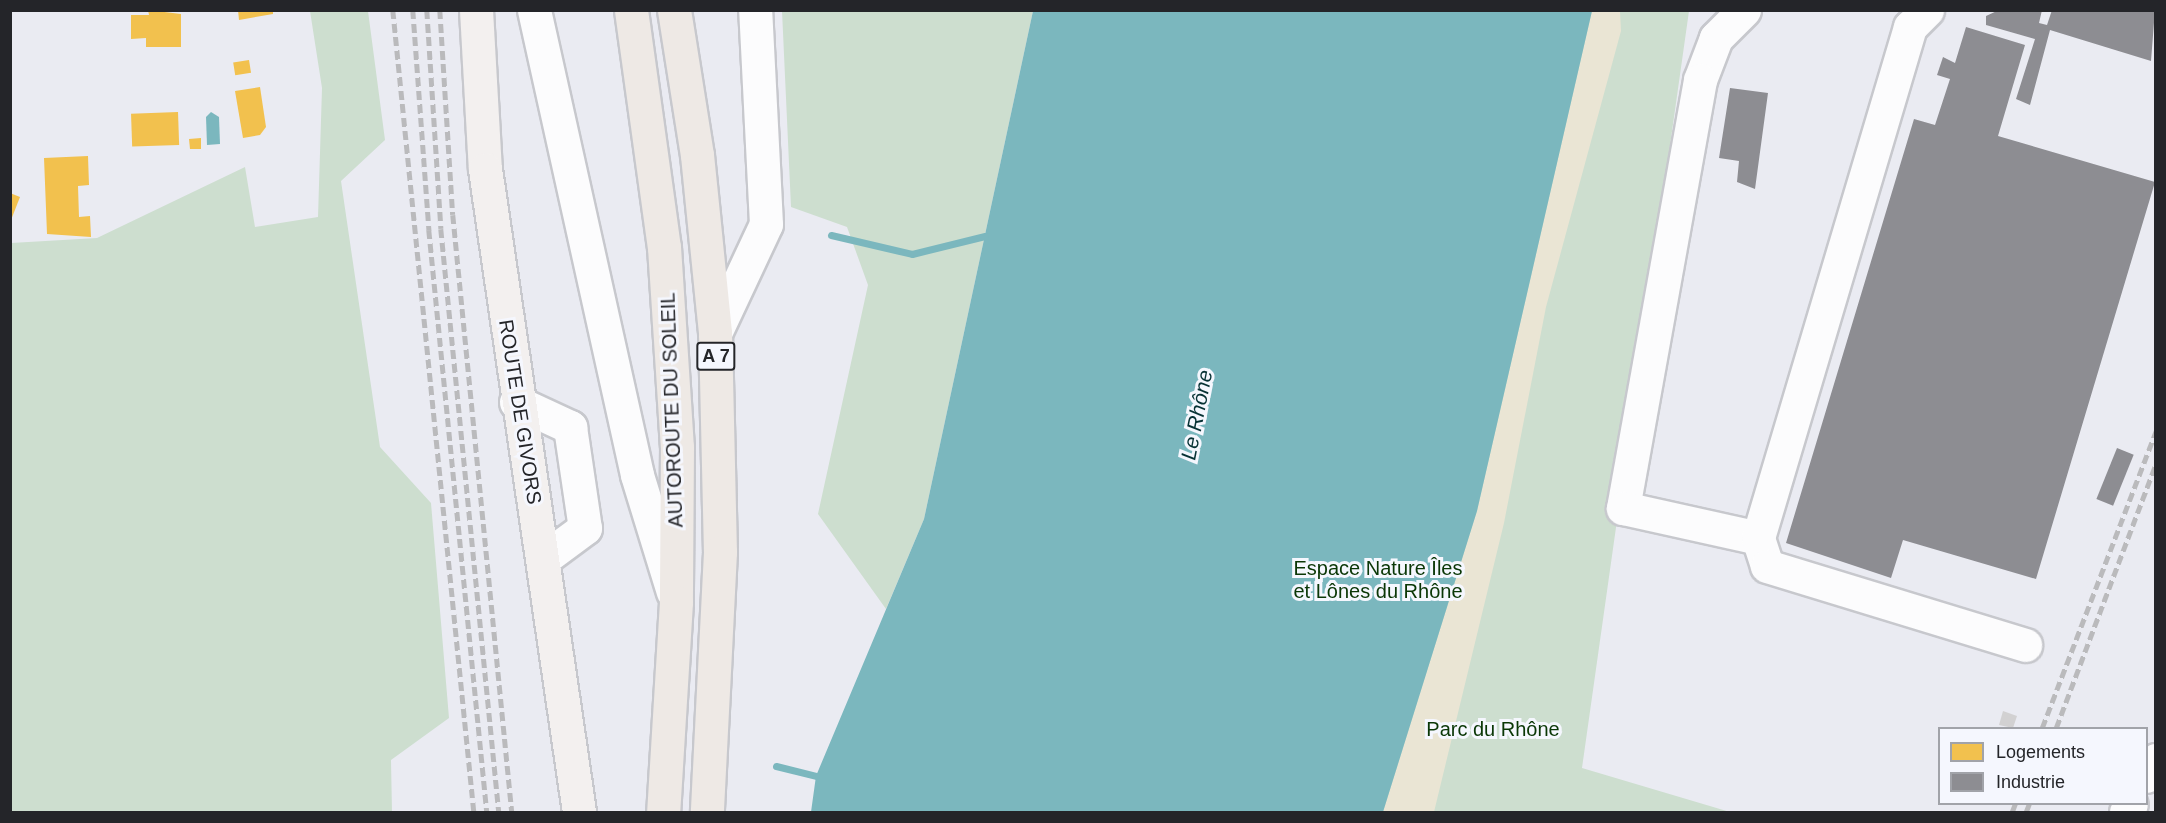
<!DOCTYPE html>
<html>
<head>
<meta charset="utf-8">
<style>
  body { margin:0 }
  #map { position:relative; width:2166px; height:823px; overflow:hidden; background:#eaebf2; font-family:Helvetica,sans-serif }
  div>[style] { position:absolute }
  .green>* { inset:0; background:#cddecf }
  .sand>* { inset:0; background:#eae5d4 }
  .water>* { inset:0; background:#7bb7be }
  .homes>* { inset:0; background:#f2c14e; transform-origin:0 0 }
  .industry>* { inset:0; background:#8d8d92; transform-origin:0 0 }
  .stream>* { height:7px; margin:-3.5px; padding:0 3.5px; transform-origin:3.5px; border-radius:3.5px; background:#7bb7be }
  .building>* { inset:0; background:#d2d1d2 }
  .roads { filter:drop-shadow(2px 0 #c7c8cd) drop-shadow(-2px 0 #c7c8cd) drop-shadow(0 2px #c7c8cd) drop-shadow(0 -2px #c7c8cd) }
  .minor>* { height:33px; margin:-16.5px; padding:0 16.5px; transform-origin:16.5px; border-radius:16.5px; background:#fcfcfd }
  .major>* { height:33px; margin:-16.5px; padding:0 16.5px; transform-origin:16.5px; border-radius:16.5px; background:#f3f0ef }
  .highway>* { height:33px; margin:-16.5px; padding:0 16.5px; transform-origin:16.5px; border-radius:16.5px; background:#eee9e5 }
  .rail>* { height:4.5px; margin-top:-2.25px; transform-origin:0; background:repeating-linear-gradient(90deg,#bababc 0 9px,transparent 0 13.5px) }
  span { translate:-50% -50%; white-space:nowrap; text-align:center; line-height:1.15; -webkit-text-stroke:6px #f5f7fe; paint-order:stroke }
  .shield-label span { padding:2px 4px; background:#f5f7fe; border:2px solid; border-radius:4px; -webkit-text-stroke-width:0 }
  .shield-label { font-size:18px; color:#242529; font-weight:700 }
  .street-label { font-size:20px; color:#242529 }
  .park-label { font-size:20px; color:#0a3706 }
  .water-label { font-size:21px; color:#073235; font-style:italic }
  .frame { position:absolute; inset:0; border:12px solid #242529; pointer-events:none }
  .legend { position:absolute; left:1938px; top:727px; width:210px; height:78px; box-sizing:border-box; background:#f5f7fe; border:2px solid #a1a3a9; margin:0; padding:8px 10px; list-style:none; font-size:18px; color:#242529 }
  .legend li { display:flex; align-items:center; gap:12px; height:30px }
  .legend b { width:30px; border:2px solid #a1a3a9 }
</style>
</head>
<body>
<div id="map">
  <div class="green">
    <i style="clip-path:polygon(310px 11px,368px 11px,385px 140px,341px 181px,380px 447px,431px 503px,449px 718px,391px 760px,392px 812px,11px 812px,11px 243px,97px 238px,245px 167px,255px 227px,318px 217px,322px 88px)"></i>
    <i style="clip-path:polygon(782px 11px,1033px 11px,924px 519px,886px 609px,818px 514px,868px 285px,847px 227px,791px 207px)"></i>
    <i style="clip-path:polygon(1276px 11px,1689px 11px,1582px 768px,1730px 812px,1091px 812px)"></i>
  </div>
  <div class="sand">
    <i style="clip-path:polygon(1592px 11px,1620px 11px,1621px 31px,1546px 307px,1504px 523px,1434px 812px,1383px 812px,1477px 511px)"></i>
  </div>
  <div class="water">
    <i style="clip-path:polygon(1033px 11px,1592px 11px,1477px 511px,1383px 812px,811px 812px,816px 776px,924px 519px)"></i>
    <i style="clip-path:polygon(211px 112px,219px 117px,220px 144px,207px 145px,206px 117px)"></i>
  </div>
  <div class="homes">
    <i style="clip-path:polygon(148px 10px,181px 14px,181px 47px,146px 47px,146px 38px,131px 39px,131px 15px,149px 15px)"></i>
    <i style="clip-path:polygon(238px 10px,273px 10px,273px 14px,239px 20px)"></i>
    <i style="left:249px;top:60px;width:13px;height:16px;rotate:81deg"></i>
    <i style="clip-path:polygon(260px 87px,266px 127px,260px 135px,243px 138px,235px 91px)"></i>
    <i style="left:178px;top:112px;width:33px;height:47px;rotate:88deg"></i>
    <i style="clip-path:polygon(201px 138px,201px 149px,190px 149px,189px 139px)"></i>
    <i style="clip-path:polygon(88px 156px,89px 185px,78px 186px,79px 217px,90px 216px,91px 237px,47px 234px,44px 158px)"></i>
    <i style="clip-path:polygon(10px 193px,20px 197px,11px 220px,10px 220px)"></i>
  </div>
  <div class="industry">
    <i style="clip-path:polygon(1999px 10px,2042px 10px,2039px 23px,2047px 25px,2052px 10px,2155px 10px,2151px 61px,2050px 30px,2030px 105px,2016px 99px,2035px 39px,1986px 25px,1986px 16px)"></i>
    <i style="clip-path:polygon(1966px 27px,2025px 45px,1998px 136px,2155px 182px,2036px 579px,1903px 540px,1891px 578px,1786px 543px,1914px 119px,1935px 125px,1950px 79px,1937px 75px,1943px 57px,1955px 63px)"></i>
    <i style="clip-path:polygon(1730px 88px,1768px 93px,1755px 189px,1737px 182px,1739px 161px,1719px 158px)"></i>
    <i style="left:2117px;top:448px;width:18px;height:55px;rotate:22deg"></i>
  </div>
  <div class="stream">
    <i style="left:831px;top:235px;width:83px;rotate:13.2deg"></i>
    <i style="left:912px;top:254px;width:75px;rotate:-13.9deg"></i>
    <i style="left:776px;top:766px;width:41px;rotate:14deg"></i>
  </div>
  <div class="building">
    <i style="clip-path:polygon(2003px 711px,2017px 716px,2013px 728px,1999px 725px)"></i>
  </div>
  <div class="roads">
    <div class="minor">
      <i style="left:534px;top:10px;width:476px;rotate:77.5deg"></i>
      <i style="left:637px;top:475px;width:122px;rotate:72.9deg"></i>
      <i style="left:1744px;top:10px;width:40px;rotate:135deg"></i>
      <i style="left:1716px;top:38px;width:45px;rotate:110.9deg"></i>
      <i style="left:1700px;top:80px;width:435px;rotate:100.2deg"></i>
      <i style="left:1623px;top:508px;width:138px;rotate:12.5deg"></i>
      <i style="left:1927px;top:10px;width:24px;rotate:135deg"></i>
      <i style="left:1910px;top:27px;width:533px;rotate:106.57deg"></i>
      <i style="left:1758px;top:538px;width:29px;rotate:72deg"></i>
      <i style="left:1767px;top:566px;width:270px;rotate:17deg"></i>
      <i style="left:715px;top:333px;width:120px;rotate:-64.9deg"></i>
      <i style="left:766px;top:224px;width:214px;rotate:-92.9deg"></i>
      <i style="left:516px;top:402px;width:60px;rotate:24.8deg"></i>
      <i style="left:570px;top:427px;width:102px;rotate:81.6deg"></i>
      <i style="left:585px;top:528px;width:52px;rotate:143.6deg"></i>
      <i style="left:2146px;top:776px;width:19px;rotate:-58deg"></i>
      <i style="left:2126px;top:812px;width:9px;rotate:-58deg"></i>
    </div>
    <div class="major">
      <i style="left:476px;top:10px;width:159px;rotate:86.8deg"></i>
      <i style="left:485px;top:169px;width:650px;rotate:81.68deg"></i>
    </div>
    <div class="highway">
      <i style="left:631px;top:10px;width:239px;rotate:82.1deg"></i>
      <i style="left:664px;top:247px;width:200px;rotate:86.3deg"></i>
      <i style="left:677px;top:447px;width:155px;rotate:90.4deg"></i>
      <i style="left:676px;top:602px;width:210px;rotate:93.5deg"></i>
      <i style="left:674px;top:10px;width:147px;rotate:81deg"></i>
      <i style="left:697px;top:155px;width:179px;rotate:84.2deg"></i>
      <i style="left:715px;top:333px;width:219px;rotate:88.7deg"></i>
      <i style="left:720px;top:552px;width:260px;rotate:92.9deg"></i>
    </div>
  </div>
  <div class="rail">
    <i style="left:393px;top:10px;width:806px;rotate:84.23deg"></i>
    <i style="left:413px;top:10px;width:221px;rotate:85.8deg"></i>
    <i style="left:429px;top:230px;width:585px;rotate:84.31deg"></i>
    <i style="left:427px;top:10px;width:219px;rotate:86.3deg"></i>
    <i style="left:441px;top:229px;width:586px;rotate:84.32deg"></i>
    <i style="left:440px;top:10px;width:205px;rotate:86.4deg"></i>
    <i style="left:453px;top:215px;width:600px;rotate:84.36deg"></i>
    <i style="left:2042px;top:728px;width:318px;rotate:-69deg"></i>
    <i style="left:2056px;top:728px;width:282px;rotate:-69.3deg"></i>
    <i style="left:2012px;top:812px;width:9px;rotate:-69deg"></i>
    <i style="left:2026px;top:812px;width:9px;rotate:-69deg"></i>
  </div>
  <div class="shield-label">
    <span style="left:716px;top:356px">A 7</span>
  </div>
  <div class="street-label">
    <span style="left:672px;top:410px;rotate:-92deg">AUTOROUTE DU SOLEIL</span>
    <span style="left:520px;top:412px;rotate:81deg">ROUTE DE GIVORS</span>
  </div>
  <div class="park-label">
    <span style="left:1378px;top:580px">Espace Nature Îles<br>et Lônes du Rhône</span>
    <span style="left:1493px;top:729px">Parc du Rhône</span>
  </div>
  <div class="water-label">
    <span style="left:1197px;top:415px;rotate:-79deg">Le Rhône</span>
  </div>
  <div class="frame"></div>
  <ul class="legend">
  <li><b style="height:16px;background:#f2c14e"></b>Logements</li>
  <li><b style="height:16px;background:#8d8d92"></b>Industrie</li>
  </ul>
</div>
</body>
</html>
